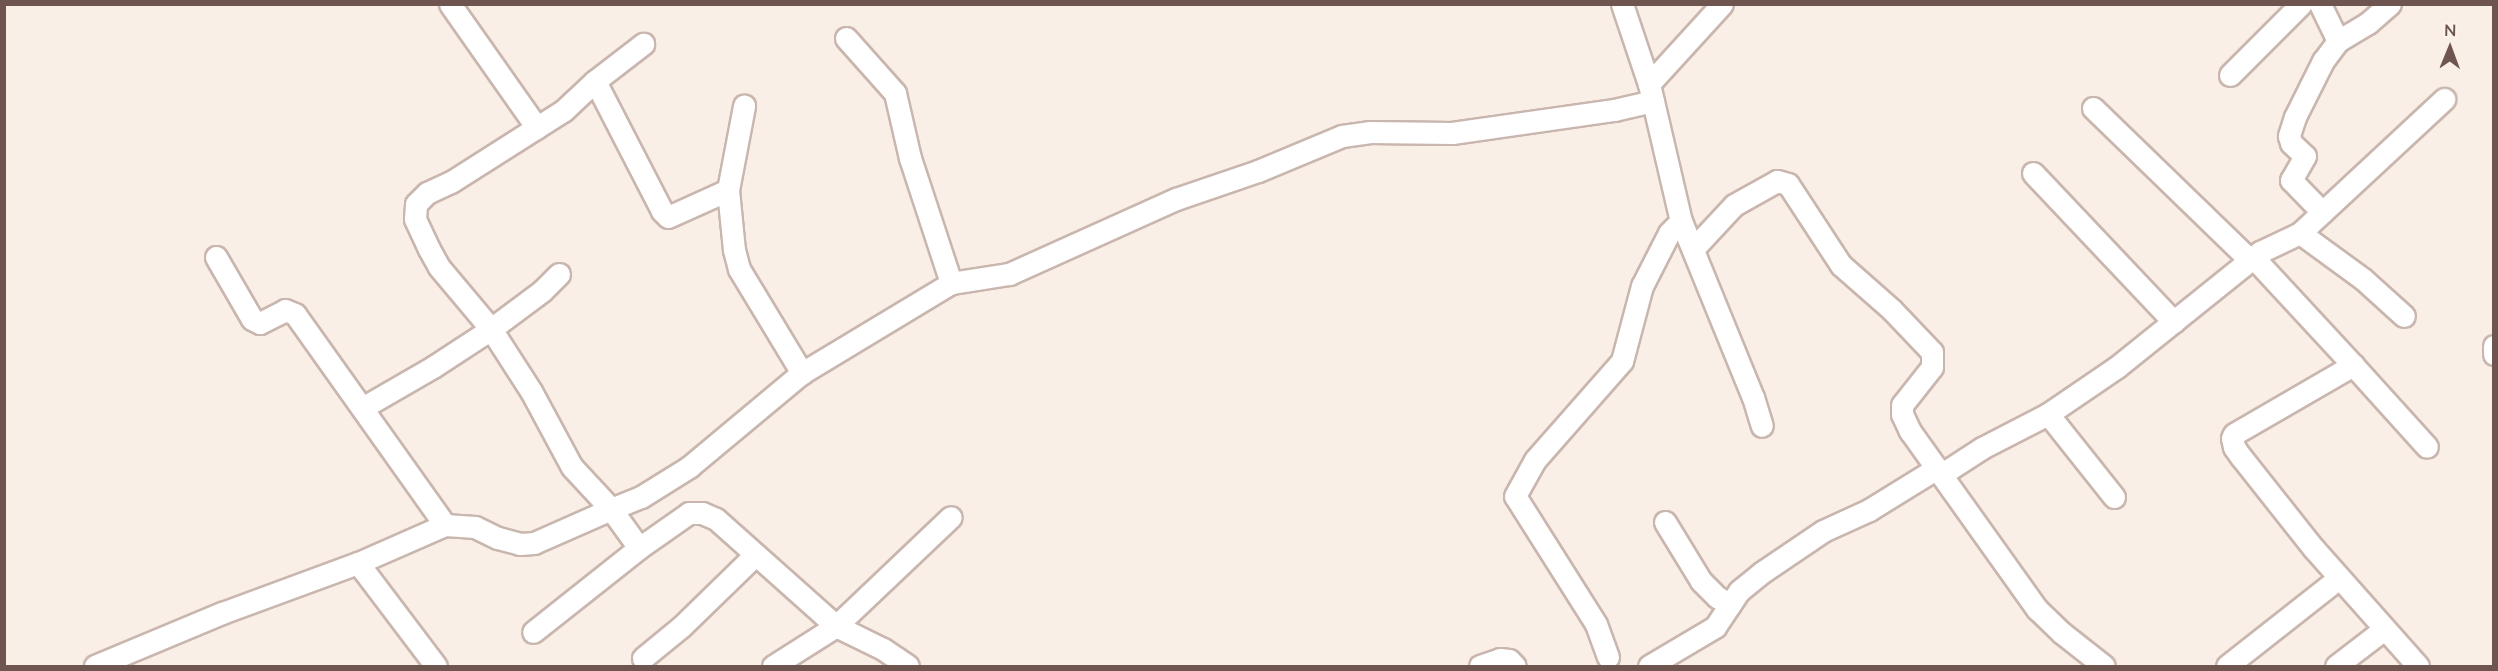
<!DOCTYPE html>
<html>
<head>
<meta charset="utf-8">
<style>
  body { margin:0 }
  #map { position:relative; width:2498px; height:671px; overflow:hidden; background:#f9efe6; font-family:Lato,sans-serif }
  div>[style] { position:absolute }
  .roads { filter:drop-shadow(2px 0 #c9b6ae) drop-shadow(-2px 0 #c9b6ae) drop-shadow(0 2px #c9b6ae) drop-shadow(0 -2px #c9b6ae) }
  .minor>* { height:21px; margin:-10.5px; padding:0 10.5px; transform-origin:10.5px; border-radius:10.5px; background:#fff }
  span { translate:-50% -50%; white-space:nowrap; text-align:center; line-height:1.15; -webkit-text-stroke:4.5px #fcf3ec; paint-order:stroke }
  .frame { position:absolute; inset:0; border:6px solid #6f554f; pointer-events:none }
  .north { position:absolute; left:2420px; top:18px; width:60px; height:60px; -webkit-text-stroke:4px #fcf3ec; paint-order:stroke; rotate:1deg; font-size:16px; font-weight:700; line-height:24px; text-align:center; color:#6f554f }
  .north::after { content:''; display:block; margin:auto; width:21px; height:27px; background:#6f554f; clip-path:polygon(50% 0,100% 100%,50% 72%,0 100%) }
</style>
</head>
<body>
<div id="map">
  <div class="roads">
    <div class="minor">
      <i style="left:450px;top:4px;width:151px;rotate:54.9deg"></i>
      <i style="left:1622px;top:4px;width:84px;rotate:71.4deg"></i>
      <i style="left:1649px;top:84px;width:141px;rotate:76.9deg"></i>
      <i style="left:1681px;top:221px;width:190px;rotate:67.8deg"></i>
      <i style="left:1753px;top:397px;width:30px;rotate:73deg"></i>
      <i style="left:2320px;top:4px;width:41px;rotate:64.1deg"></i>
      <i style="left:2338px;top:41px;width:25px;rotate:127deg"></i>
      <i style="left:2323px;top:61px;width:63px;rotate:116.6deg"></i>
      <i style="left:2295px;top:117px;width:20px;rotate:108deg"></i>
      <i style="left:2289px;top:136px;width:7px;rotate:74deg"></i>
      <i style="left:2291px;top:143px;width:19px;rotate:43deg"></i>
      <i style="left:2305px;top:156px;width:28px;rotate:120deg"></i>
      <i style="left:2291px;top:180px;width:45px;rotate:45.9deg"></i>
      <i style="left:846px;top:38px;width:74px;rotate:48.3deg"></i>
      <i style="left:895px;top:93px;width:67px;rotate:77deg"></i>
      <i style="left:910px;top:158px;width:132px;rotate:71.8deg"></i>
      <i style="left:2338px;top:41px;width:35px;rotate:-31deg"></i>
      <i style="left:2368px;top:23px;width:29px;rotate:-41deg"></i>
      <i style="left:2230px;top:75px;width:100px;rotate:-45deg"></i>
      <i style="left:595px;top:81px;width:146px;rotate:62.7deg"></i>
      <i style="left:662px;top:211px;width:8px;rotate:45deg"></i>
      <i style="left:668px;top:217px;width:66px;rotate:-24.2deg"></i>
      <i style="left:728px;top:190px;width:60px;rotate:84.3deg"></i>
      <i style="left:734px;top:250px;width:20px;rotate:75deg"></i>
      <i style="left:739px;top:269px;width:122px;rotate:58.8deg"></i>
      <i style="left:1649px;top:84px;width:108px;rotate:-47.6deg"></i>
      <i style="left:2093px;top:108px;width:219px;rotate:44.1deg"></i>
      <i style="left:2033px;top:173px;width:205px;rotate:46.6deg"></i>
      <i style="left:728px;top:190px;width:86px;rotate:-79.2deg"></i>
      <i style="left:2300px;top:233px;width:78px;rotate:36.1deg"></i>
      <i style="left:2363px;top:279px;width:55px;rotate:42.1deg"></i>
      <i style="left:1693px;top:249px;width:60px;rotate:-47deg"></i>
      <i style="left:1734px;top:205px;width:49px;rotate:-29.2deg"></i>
      <i style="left:1777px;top:181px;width:11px;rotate:15deg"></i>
      <i style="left:1788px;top:184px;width:97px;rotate:56.8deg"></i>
      <i style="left:1841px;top:265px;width:68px;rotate:41.4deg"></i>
      <i style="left:1892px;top:310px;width:58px;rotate:46.4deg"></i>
      <i style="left:1932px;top:352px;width:15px;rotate:90deg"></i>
      <i style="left:1932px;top:367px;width:48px;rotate:128.3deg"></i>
      <i style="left:1902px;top:405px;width:9px;rotate:90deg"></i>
      <i style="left:1902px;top:414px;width:19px;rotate:65deg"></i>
      <i style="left:1910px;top:431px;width:219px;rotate:54.5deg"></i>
      <i style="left:2037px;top:609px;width:35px;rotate:44deg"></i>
      <i style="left:2062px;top:633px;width:53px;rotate:38.2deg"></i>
      <i style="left:216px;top:257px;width:72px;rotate:59.9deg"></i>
      <i style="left:252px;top:319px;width:9px;rotate:27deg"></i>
      <i style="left:260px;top:323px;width:28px;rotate:-27deg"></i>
      <i style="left:285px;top:310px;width:11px;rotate:22deg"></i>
      <i style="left:295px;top:314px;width:259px;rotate:54.6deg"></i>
      <i style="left:2253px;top:257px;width:147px;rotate:47.2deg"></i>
      <i style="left:559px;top:274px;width:24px;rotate:135deg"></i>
      <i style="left:542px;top:291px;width:64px;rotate:143.3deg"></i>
      <i style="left:491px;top:329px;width:81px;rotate:-130deg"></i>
      <i style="left:439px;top:267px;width:21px;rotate:-119deg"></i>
      <i style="left:429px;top:249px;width:33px;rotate:-115deg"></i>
      <i style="left:415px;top:219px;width:15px;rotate:-86deg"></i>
      <i style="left:416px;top:204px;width:16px;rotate:-45deg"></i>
      <i style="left:427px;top:193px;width:26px;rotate:-25deg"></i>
      <i style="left:451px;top:182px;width:133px;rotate:-32.4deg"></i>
      <i style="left:563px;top:111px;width:44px;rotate:-43.2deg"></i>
      <i style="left:595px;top:81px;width:61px;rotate:-37.6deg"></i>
      <i style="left:2494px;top:346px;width:8px;rotate:90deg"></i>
      <i style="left:362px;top:408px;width:82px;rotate:-30deg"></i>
      <i style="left:433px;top:367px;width:69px;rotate:-33.2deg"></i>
      <i style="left:491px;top:329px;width:74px;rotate:57.2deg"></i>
      <i style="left:531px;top:391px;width:86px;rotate:61.7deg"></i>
      <i style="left:572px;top:467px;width:57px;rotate:47.1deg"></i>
      <i style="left:611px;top:509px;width:32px;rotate:-22deg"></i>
      <i style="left:641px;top:497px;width:57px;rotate:-32deg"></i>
      <i style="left:689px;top:467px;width:147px;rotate:-39.8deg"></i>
      <i style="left:802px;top:373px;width:174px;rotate:-31.1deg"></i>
      <i style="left:951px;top:283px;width:59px;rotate:-8.8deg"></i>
      <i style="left:1009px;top:274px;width:183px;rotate:-24.2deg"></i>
      <i style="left:1176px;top:199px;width:87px;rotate:-18.9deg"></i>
      <i style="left:1258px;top:171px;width:91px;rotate:-22.6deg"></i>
      <i style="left:1342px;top:136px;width:27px;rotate:-8deg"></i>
      <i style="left:1369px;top:132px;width:83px;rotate:0.7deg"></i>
      <i style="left:1452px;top:133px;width:164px;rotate:-8.1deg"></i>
      <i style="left:1614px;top:110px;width:40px;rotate:-13deg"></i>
      <i style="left:2048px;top:414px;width:106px;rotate:51.5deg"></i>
      <i style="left:1942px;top:474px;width:48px;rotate:-33deg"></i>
      <i style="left:1982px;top:448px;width:74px;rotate:-27.3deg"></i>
      <i style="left:2048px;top:414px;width:83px;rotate:-34.3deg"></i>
      <i style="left:2117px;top:367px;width:184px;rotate:-38.8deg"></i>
      <i style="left:2260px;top:252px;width:44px;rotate:-25.4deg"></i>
      <i style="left:2300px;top:233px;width:197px;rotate:-42.9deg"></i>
      <i style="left:1665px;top:522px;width:69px;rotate:58.6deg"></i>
      <i style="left:1701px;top:581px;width:23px;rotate:45deg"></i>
      <i style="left:1717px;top:597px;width:15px;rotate:28deg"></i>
      <i style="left:639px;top:548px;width:61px;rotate:-35deg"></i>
      <i style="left:689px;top:513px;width:13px"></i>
      <i style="left:702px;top:513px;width:15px;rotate:23deg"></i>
      <i style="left:716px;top:519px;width:161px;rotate:41.7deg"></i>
      <i style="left:836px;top:626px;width:52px;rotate:26.1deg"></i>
      <i style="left:883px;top:649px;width:30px;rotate:34deg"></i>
      <i style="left:358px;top:563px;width:129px;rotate:52.9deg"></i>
      <i style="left:1608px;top:657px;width:35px;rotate:-110deg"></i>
      <i style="left:1596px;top:624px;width:151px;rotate:-122.3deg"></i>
      <i style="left:1515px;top:496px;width:41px;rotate:-60.9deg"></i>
      <i style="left:1535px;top:460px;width:132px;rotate:-48.7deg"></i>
      <i style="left:1622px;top:361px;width:78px;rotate:-75.1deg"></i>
      <i style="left:1642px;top:286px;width:59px;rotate:-63deg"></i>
      <i style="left:1669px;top:233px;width:17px;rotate:-45deg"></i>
      <i style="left:643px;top:658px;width:50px;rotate:-39.4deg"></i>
      <i style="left:682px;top:626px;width:102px;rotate:-44.2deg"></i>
      <i style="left:95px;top:666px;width:138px;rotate:-22.7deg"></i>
      <i style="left:222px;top:613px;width:145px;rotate:-20.2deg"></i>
      <i style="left:358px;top:563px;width:95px;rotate:-23.6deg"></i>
      <i style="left:445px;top:525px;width:30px;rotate:4deg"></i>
      <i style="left:475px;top:527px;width:25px;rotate:26deg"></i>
      <i style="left:498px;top:538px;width:23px;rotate:15deg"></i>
      <i style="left:520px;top:544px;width:14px;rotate:-4deg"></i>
      <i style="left:534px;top:543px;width:84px;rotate:-23.8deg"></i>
      <i style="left:611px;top:509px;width:48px;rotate:54.3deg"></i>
      <i style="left:639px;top:548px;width:135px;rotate:141.6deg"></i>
      <i style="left:773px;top:666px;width:75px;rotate:-32.4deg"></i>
      <i style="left:836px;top:626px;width:158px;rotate:-43.5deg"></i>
      <i style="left:1480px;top:666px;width:21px;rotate:-19deg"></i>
      <i style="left:1500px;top:659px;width:9px;rotate:6deg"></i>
      <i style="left:1509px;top:660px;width:8px;rotate:45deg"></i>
      <i style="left:1649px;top:666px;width:77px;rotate:-30.6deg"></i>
      <i style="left:1715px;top:627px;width:43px;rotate:-56.3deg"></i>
      <i style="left:1739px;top:591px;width:28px;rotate:-39deg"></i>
      <i style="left:1761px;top:573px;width:75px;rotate:-34.1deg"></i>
      <i style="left:1823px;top:531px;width:51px;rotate:-24.5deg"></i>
      <i style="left:1869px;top:510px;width:80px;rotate:-31.7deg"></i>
      <i style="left:2227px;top:666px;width:142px;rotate:-38.2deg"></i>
      <i style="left:2336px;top:666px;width:59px;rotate:-37.5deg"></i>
      <i style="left:2418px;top:666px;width:157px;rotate:-131.6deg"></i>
      <i style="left:2314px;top:549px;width:117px;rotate:-128.4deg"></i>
      <i style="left:2241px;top:457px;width:12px;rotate:-125deg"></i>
      <i style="left:2234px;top:447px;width:9px;rotate:-103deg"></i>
      <i style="left:2232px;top:438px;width:4px;rotate:-63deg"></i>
      <i style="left:2234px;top:434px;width:138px;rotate:-30.1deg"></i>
      <i style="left:2353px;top:365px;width:110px;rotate:47.9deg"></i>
    </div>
  </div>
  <div class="frame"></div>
  <div class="north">N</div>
</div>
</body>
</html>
